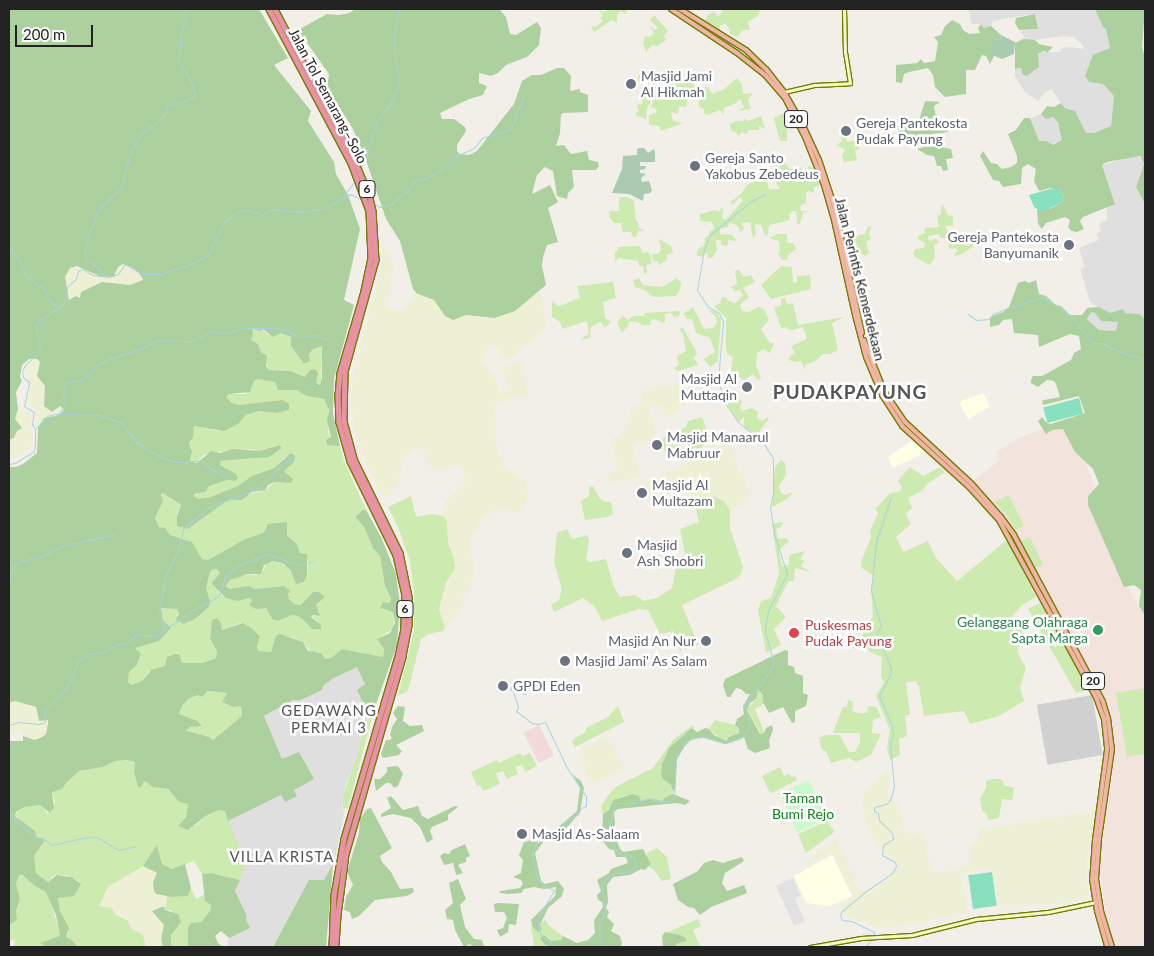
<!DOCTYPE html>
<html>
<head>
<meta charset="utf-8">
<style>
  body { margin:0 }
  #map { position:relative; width:1154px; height:956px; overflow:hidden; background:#f2efe9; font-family:Lato,sans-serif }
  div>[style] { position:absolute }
  .residential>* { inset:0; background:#e0dfdf }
  .commercial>* { inset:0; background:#f2dad9; transform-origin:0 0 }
  .education>* { inset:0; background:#ffffe5 }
  .religious>* { inset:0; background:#d0d0d0; transform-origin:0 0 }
  .military>* { inset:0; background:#f3e3dd }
  .farmland>* { inset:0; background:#eef0d5 }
  .grass>* { inset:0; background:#cdebb0 }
  .forest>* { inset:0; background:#add19e }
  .cemetery>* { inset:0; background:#aacbaf }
  .park>* { inset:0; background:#c8facc; transform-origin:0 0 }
  .pitch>* { inset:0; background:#88e0be; transform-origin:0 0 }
  .parking>* { inset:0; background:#e2e2e2 }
  .pier>* { inset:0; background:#fff }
  .stream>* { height:1px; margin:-0.5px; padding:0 0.5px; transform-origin:0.5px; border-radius:0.5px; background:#aad3df }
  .river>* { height:4.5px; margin:-2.25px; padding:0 2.25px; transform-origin:2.25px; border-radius:2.25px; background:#aad3df }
  .roads { filter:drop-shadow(1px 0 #707d05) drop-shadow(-1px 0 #707d05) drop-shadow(0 1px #707d05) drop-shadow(0 -1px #707d05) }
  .secondary>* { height:3px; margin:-1.5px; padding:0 1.5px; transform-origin:1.5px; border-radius:1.5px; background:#f7fabf }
  .trunk>* { height:4px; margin:-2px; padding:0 2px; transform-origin:2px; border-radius:2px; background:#f2b4a3 }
  .motorway>* { height:4.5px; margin:-2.25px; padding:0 2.25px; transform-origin:2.25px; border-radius:2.25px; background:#e892a2 }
  .dots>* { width:14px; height:14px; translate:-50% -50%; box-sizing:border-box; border:2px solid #fff; border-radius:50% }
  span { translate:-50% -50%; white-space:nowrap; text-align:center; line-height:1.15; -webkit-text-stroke:5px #fff; paint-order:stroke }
  .shield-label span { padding:1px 4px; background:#fff; border:1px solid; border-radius:4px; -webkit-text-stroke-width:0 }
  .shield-label { font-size:12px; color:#222; font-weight:700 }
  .worship-label { font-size:14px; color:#5b616d }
  .left { translate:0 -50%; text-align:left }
  .right { translate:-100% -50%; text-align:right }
  .street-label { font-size:14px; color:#222 }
  .leisure-label { font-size:14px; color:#27864d }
  .health-label { font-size:14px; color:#be3a42 }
  .park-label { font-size:14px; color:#0c8416 }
  .neighbourhood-label { font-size:15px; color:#555; letter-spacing:1px }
  .district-label { font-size:19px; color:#555; font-weight:700; letter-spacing:1px }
  .frame { position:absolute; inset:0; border:10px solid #222; pointer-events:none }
  .scale { position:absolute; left:15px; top:25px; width:78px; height:22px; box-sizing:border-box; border:2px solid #222; border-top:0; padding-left:6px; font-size:15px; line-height:18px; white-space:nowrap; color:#222; -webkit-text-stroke:4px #fff; paint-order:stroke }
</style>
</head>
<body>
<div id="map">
  <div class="residential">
    <i style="clip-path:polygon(968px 9px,1095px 9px,1106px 28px,1110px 48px,1093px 56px,1085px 76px,1089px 82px,1103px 84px,1114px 96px,1111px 126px,1094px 133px,1086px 133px,1075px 112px,1063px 106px,1052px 89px,1045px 92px,1038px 101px,1025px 92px,1015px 77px,1015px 69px,1021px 68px,1027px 76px,1038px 68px,1038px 55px,1041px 52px,1060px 52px,1061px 49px,1067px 47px,1085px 49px,1080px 42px,1073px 37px,1064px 36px,1026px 41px,1021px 31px,1038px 29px,1035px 14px,1007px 18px,993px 21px,991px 26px,984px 28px,981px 24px,972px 24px)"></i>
    <i style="clip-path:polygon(1041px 114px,1053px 117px,1061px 130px,1062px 140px,1053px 145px,1039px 141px,1030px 118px)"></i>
    <i style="clip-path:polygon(1138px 155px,1144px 164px,1136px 186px,1145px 204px,1145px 319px,1139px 314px,1107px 313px,1090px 302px,1081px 272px,1082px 268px,1085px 267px,1079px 248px,1099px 240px,1096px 234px,1101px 231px,1099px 224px,1107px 220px,1107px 208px,1115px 202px,1102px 165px)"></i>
    <i style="clip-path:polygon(1091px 312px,1095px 312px,1101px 321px,1118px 322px,1116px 331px,1099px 330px,1087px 318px)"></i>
    <i style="clip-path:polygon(357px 666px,365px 684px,358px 690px,369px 717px,364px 720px,358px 752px,345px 788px,342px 807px,344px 814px,334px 863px,324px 880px,309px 881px,274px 945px,270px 947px,227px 947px,229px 938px,249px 928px,246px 919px,247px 916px,235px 891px,246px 864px,228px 821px,281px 795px,285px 801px,297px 796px,264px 716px,293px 700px,302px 700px,322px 690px,324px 685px,332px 679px)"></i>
  </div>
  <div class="commercial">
    <i style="left:539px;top:725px;width:34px;height:17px;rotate:64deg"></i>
  </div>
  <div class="education">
    <i style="clip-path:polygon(983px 393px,990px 407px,968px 419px,959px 402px)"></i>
    <i style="clip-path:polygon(914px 439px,928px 452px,892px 468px,888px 457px)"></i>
    <i style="clip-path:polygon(832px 855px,852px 896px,830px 906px,806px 903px,794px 876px)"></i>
  </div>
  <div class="religious">
    <i style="left:1092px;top:695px;width:61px;height:56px;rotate:80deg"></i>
  </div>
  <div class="military">
    <i style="clip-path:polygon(1067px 420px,1097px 491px,1087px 498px,1129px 590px,1145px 617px,1145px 947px,1114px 947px,1106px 916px,1099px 864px,1114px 740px,1108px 706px,1098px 684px,1012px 527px,971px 482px,1000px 460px,997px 452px,1016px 439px)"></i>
  </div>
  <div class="farmland">
    <i style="clip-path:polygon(382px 244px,394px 265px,386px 306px,400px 312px,416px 293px,434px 300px,441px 311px,490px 318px,515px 311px,540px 289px,547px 328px,512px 357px,504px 360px,497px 346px,486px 351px,482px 358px,494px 375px,500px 393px,510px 389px,502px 368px,521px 362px,529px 397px,514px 397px,498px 402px,495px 405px,496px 439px,499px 455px,504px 466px,516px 476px,526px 481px,528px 496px,523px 511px,517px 513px,502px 509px,485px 515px,469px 540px,474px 567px,473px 579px,454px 619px,445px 628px,439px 609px,446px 583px,452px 577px,454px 559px,448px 542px,447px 521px,443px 516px,445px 502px,467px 481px,458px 464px,441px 471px,430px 466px,422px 448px,415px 449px,404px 458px,398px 484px,390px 495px,383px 498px,369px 471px,356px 434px,350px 401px,353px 376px,381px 269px)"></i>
    <i style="clip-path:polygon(123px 264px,135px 269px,142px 277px,143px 280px,130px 285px,102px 282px,81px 292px,80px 298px,69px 300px,65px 277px,70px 268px,77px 266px,99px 276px,111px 277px,118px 267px)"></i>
    <i style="clip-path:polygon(34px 359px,40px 362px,37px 376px,45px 387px,44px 406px,60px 406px,64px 410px,59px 415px,44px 418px,38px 428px,35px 423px,36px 411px,26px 402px,30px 385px,24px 369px)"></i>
    <i style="clip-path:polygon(687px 372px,690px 380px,693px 380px,704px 397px,694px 400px,667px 418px,660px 406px,654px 406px,649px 410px,655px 432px,649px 440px,635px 445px,633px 450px,641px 477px,611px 482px,608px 477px,618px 467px,611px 440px,626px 428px,630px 410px,640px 405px,643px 391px,686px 382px,683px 373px)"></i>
    <i style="clip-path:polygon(18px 409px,32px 414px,30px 425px,34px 436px,30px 449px,13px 459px,9px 457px,9px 440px,14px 438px,17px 431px,22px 428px,15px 419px)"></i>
    <i style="clip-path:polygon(716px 438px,729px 441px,739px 470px,745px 477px,749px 494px,742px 505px,734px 507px,730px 511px,724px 501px,700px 496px,694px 501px,687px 493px,679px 491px,650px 498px,646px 482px,698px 458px,711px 441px)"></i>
    <i style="clip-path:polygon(15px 701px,36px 708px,37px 715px,48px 719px,46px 734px,35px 740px,23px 736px,20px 730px,9px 737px,9px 703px)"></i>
    <i style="clip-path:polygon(607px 737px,624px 769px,590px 786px,579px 750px)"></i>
    <i style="clip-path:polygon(885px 772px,891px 773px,888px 795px,898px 804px,904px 832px,922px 834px,932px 871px,945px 872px,965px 866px,972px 861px,971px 845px,979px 839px,979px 829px,1095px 811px,1086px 866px,1089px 898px,1060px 904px,999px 905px,991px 868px,961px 874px,968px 913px,889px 928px,875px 927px,847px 917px,839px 907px,854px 896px,833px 853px,808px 865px,806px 859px,823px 850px,835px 838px,859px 890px,870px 893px,886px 881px,898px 864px,877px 846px,867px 825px,862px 804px,864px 793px,869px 787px)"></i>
    <i style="clip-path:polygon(143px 866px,157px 873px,153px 882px,156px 894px,167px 895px,164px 906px,152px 911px,164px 925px,161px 939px,163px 947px,146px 947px,143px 935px,131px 928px,122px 915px,115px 914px,112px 908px,99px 906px,107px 887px)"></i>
  </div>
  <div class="grass">
    <i style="clip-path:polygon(598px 9px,604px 12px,608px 9px,628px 9px,625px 14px,621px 11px,617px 14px,617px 23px,612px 20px,594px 32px,591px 26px,595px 27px,603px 21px,600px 18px,603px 16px)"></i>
    <i style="clip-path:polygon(723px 9px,760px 9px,759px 15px,748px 22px,750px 30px,743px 30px,737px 37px,730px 34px,729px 28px,725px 23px,720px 26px,720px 31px,704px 22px,708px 15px,714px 11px,718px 17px)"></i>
    <i style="clip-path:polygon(654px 15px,668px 31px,664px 36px,666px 40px,657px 46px,652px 45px,646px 52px,643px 43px,645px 36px,650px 37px,654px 33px,650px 25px,655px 30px,658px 28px,650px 20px)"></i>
    <i style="clip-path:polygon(649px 73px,652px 77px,649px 83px,650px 92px,646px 93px,646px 99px,651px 102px,647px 108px,646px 120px,644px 118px,636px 116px,636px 113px,639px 112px,637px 105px,642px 104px,641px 92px,645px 90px,644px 84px,638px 81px,638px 75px)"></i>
    <i style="clip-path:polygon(678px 78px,681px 82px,691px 79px,694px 83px,696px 96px,688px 98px,686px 107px,679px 106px,678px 114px,671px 112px,673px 121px,683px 123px,661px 131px,659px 126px,649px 124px,649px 115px,657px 112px,656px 109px,650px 107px,653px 103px,652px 90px,667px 89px,671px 81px)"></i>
    <i style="clip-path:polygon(737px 78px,742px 84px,743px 94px,753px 93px,748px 100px,751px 109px,737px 111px,744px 107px,740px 99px,736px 103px,724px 108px,723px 115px,720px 110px,707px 115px,704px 113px,704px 109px,699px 107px,698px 89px,708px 87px,712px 94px,723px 90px)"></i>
    <i style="clip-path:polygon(788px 111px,792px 119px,787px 128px,787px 141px,780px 141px,774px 118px)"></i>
    <i style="clip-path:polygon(761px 116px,765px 129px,759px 126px,759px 130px,748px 130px,747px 134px,741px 132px,739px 137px,736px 132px,731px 131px,730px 124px,736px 121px,743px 121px,745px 118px,747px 121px)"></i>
    <i style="clip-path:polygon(841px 136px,846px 137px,847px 142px,858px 140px,860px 148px,855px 151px,857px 160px,844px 162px,842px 156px,845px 150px,837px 145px,842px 141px)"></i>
    <i style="clip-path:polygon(777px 156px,781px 156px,789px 169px,801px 167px,805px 179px,809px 176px,808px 166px,814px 168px,821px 185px,814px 187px,814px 193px,809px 191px,806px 193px,806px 203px,800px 206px,801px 211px,809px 211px,803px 213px,800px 224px,797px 224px,796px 211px,793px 211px,789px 214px,790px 220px,769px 225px,768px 234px,765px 236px,761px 225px,755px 224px,756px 234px,753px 238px,750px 222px,741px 223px,744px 228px,741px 232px,737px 225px,729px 223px,728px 227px,720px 228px,720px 234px,732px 235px,737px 241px,728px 240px,728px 245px,725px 246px,721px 245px,721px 240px,716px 240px,717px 250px,712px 258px,707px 258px,708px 254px,705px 253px,703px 257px,696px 255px,699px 248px,704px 246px,705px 237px,708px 236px,710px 231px,714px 229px,712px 222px,700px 221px,700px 214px,715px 210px,719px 212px,722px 207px,724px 212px,722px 215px,723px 219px,727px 219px,743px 200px,740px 197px,732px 205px,730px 202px,740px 195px,747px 185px,766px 175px,769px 189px,780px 189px,774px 180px,773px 172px,780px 174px,780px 169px,774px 170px,772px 166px,779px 164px)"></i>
    <i style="clip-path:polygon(619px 197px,628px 197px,634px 201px,636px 221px,638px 222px,639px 228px,645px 230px,638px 231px,636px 237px,633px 237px,631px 232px,623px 232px,621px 223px,614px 223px,610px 218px,609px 211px,619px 211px)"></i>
    <i style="clip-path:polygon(943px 205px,948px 215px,953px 216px,953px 226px,946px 226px,946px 230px,954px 231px,954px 237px,971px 237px,973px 247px,960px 255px,953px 256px,958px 251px,955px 248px,949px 249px,948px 238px,941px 238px,938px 234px,928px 236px,929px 241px,936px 239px,939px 242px,934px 245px,935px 258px,929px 265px,915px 257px,913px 253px,915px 249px,924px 248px,925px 245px,924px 242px,918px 239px,918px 236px,925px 233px,924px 228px,939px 227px,937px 216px,941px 214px,941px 207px)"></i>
    <i style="clip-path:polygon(868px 226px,871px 227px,869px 234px,871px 239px,866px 242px,869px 253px,865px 256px,850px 245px,848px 238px,865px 234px)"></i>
    <i style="clip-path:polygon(777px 234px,787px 234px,787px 243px,793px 243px,795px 246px,796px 249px,787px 256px,788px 260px,782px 260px,778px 253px,780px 251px,779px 241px,769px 238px)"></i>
    <i style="clip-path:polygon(659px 239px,671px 246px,673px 253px,666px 255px,667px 260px,660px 264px,661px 270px,658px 261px,653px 262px,652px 254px,658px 254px,661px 250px)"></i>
    <i style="clip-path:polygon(640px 246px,642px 253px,648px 252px,651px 257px,652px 264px,646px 265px,647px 273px,644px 274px,643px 266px,639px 266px,638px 261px,619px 258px,615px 262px,615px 253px,619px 247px)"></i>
    <i style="clip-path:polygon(781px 266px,792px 267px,793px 283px,797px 282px,797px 276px,810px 275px,811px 289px,771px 299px,761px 285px)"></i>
    <i style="clip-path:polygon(739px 270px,744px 277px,751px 275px,755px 282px,743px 288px,749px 297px,740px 305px,742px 311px,748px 312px,759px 307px,765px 310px,769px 320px,761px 329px,770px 343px,774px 343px,770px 353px,763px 349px,757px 353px,756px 366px,761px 378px,758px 380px,753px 374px,744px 380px,733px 374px,731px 370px,733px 357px,727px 354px,726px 346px,726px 318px,714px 306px,720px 303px,722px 297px,726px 297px,729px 301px,735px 303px,743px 295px,740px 290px,734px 291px,731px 287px,737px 284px,735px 271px)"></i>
    <i style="clip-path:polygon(639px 278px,643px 285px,662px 287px,677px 278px,681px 283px,680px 289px,676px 296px,653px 297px,644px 290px,635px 287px,633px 280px)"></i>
    <i style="clip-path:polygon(613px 282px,616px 298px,603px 302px,605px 318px,611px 322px,605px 328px,600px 322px,591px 327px,590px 338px,580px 340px,589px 333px,587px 321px,562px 329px,560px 322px,552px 317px,552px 301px,558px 306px,562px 305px,580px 298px,577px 286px)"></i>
    <i style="clip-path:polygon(785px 298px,787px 304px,793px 303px,798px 325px,844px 317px,832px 323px,838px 350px,830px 354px,823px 354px,816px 361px,805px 365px,805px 370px,801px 361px,795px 362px,789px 360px,790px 356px,795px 353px,791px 346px,807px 339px,803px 327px,793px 330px,787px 329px,786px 327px,781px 328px,774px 307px,781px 306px,781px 299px)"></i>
    <i style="clip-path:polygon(693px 307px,704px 329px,713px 328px,717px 323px,716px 317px,708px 310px,716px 312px,721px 319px,718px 361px,710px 367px,704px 359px,715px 352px,710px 338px,696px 333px,692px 319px,687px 319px,683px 314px)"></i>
    <i style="clip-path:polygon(677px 311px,680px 312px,679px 316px,674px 317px,671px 313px,665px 314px,665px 323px,653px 319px,650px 321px,651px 325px,642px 325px,638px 322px,629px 321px,628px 326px,622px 333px,617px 322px,623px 316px,628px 320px,634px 316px,644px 316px,645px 313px)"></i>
    <i style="clip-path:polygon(251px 328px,263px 329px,268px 335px,281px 333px,291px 337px,291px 346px,304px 364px,306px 364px,312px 350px,322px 346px,321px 383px,317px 385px,306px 377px,291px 371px,269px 370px,258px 344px,251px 340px)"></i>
    <i style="clip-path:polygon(683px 328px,697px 353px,694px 358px,698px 365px,678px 371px,674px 368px,679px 365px,677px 356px,686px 351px,683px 334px,679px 329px)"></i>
    <i style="clip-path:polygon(261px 378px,275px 382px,277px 388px,296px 390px,307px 396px,324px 399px,328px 406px,328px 433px,331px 437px,327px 442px,330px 445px,335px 444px,340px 446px,344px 461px,366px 510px,355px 517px,364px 527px,372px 546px,380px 556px,385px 586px,391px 598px,390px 604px,381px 609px,393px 612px,394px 628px,377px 639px,384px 649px,383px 657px,342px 649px,331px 658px,325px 659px,319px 652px,311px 652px,303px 642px,292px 637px,276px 640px,271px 652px,258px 651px,257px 646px,259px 640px,254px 630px,240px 623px,222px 630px,216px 618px,212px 623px,210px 639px,217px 651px,216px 658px,202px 663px,182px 663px,178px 653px,169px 655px,165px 666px,149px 671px,142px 681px,132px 685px,128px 682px,129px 672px,137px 665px,141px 655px,134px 648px,170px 628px,163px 620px,160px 608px,177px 609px,179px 613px,176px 615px,187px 624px,194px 620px,209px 607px,206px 588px,210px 572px,213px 569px,217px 569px,220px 573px,212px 581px,222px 596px,250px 598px,252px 601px,250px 605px,266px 608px,272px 619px,277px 621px,293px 615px,300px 617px,308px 626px,318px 622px,311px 615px,318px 617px,316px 605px,323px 599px,313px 592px,301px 605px,293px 604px,288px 597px,289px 593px,282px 586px,255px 589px,230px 589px,226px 586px,230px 580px,241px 577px,245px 574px,256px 575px,264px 570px,266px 563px,273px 561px,286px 566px,293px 575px,307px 575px,308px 561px,300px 553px,297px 544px,287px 534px,282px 523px,266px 526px,263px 533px,245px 539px,208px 560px,202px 559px,191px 542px,170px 535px,165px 529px,159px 527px,155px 518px,163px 493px,181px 505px,177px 513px,177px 526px,188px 529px,228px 500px,265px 490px,275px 482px,287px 483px,291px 477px,284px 471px,287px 455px,274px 468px,254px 475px,238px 486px,210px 497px,198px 499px,194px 496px,209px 486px,228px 480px,232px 481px,230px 471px,220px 465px,220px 461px,250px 459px,277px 452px,282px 448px,276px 445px,259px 451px,250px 449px,218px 452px,205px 454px,197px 462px,190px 461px,192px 448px,189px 444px,193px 438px,194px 426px,221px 431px,238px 424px,246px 415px,259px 411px,276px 413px,268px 402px,239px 405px,232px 403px,226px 397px,229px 394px,245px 394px,252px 388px,254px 381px)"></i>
    <i style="clip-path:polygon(736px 394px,742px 402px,740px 407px,742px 411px,752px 408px,758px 412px,757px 417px,759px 419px,763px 421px,767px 417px,769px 418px,757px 435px,744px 427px,744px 417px,739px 422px,729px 408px,727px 400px)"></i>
    <i style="clip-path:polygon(702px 417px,709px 436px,700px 450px,693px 453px,686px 443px,665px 452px,662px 444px,663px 438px,686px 427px,688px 421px)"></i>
    <i style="clip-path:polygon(781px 460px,785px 463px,786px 475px,779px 486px,781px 493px,785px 495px,793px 492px,787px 499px,772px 507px,775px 467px)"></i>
    <i style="clip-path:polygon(910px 467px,923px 476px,940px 467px,945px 472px,927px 484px,923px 490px,908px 498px,912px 508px,906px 514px,911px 524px,896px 537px,903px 552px,928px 541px,936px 558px,957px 581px,1008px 539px,1036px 597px,1022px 605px,1012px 617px,1027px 639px,1019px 644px,1017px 652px,1026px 668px,1020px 688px,1024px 701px,999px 716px,970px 724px,964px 711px,924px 716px,919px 687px,916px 681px,906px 682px,910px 714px,905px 716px,907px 736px,899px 739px,900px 755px,890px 760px,887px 748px,890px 730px,876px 696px,884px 683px,881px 676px,882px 657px,870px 652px,862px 639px,864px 628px,873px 617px,871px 588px,874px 576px,862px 568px,861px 562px,871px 537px,870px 531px,878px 513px,875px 509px,890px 493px,900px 491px,902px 487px,898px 482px,900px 478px)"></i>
    <i style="clip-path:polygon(593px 486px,600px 499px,605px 502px,611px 502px,613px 514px,608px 517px,585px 520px,581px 501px,589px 496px,589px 487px)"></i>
    <i style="clip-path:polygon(1009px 495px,1024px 526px,1015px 530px,1008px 516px,994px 502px)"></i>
    <i style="clip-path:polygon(411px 496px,416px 517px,431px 514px,443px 516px,447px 521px,448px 542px,454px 559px,455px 569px,446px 583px,439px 609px,445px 628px,443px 631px,429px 634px,421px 639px,408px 691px,398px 696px,414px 631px,414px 592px,410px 561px,398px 527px,388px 507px)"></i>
    <i style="clip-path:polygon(700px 496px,715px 497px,724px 501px,730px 511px,730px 528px,743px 567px,741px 574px,736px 579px,682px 605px,698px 645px,680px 651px,671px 632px,660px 634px,648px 610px,639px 609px,602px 621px,594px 606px,583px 598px,554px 612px,551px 605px,559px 600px,562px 590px,554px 562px,557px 533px,567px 529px,572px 539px,587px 535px,589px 540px,586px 560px,590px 562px,606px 559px,613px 585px,620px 597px,635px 595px,644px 601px,657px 598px,672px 588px,676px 568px,686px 559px,680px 529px,699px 522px,694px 501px)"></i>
    <i style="clip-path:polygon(783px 522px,781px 527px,776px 529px,778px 539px,786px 538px,789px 541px,779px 550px,782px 566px,789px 565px,789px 556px,792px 554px,806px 551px,801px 557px,801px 560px,805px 560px,801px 566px,811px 572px,795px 568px,794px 581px,789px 581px,787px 584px,776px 606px,786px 617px,774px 629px,781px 645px,766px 653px,758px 610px,761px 601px,771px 598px,776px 583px,779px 573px,772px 524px)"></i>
    <i style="clip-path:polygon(1030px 537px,1043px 565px,1035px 568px,1021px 541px)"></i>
    <i style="clip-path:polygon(1040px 603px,1058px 633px,1089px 690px,1076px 693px,1028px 609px)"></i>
    <i style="clip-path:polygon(1145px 688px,1145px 754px,1127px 757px,1116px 693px)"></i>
    <i style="clip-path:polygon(758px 690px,764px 697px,764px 704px,755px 709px,764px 732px,761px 734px,747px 709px,756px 699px)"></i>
    <i style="clip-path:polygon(208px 691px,227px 693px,222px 702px,233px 707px,241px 705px,242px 716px,213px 740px,209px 737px,187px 732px,187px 728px,201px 724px,198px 721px,179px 714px,182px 706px,188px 699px,198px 695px,202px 697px)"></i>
    <i style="clip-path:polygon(848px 700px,853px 702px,852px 711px,859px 713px,867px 713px,868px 706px,876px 707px,881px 717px,873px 720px,872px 733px,881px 734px,871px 755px,856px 762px,849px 758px,831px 763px,826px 751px,822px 750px,819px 738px,826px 735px,840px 735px,849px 752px,855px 752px,860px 742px,860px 733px,833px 733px,843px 707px,847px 707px)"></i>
    <i style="clip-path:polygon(618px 706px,624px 722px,575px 747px,572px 741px,575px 738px,586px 732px,586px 728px,608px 717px)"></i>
    <i style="clip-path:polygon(372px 718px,348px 808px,343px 809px,343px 796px,358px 752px,364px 720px)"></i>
    <i style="clip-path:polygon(715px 720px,735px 725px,740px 732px,723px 741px,709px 729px)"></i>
    <i style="clip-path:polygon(693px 725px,694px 728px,669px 748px,663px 761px,663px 779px,671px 785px,674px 790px,673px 794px,665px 797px,662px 802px,650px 799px,641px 801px,639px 797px,634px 794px,623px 796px,613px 800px,609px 810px,603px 814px,601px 806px,610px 793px,617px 786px,653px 768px,673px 740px)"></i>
    <i style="clip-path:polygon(520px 753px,522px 756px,530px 753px,537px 766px,525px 772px,522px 765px,515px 767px,518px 774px,507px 779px,503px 771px,496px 773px,500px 784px,483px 791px,480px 785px,477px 786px,471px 772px,497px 760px,499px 763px)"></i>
    <i style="clip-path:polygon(125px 760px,135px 762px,134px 772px,140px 788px,145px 781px,153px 787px,168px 789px,179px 802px,188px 804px,186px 817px,178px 826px,195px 826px,207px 815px,219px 810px,225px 811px,246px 864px,240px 880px,211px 873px,202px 874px,194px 861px,172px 869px,162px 864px,157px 846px,143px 866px,108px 887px,99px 906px,112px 908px,115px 914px,128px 921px,131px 928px,143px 935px,146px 947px,78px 947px,72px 940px,66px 937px,69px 932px,60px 911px,58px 898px,80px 882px,67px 875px,53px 876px,48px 882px,36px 873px,34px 856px,45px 840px,37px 837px,35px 831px,25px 826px,15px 814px,25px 807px,37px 805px,42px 806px,47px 813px,52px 812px,55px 801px,52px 792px,79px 771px,103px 767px,115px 761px)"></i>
    <i style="clip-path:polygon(780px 767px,784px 776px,789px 774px,792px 778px,795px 775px,797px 780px,772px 793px,769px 791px,762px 776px)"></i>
    <i style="clip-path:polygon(992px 779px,1000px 779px,1003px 781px,1004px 785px,1014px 788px,1012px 800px,1002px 799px,999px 818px,988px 820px,986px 813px,982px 811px,980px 799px,986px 788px,986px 781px)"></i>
    <i style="clip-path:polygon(827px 821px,834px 831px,832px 834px,806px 853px,798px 834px)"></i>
    <i style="clip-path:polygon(657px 848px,667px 857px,671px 879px,662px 881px,654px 870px,649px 867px,647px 853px)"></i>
    <i style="clip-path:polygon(19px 874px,46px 892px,51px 901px,60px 936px,46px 947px,14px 947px,15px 939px,9px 941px,9px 925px,17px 920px,16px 911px,20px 899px,15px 888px)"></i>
    <i style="clip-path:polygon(191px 888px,196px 899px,205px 894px,205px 901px,211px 905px,210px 911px,201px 922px,191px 923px,188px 927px,188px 947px,171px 947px,171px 935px,175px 929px,172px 910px,165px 910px,167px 895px,172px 897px,187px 896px)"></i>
    <i style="clip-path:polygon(545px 919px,548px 925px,563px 936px,561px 940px,555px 942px,545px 935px,544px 944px,546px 946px,534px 947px,531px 924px,542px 930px,540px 925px)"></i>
    <i style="clip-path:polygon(698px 919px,701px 926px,693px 930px,700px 946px,676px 947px,676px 944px,686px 940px,684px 937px,668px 932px)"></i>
  </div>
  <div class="forest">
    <i style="clip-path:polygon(evenodd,9px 9px,259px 9px,288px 58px,274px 65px,311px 111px,308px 121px,334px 162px,336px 174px,348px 195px,360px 229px,344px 300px,354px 305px,334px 379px,333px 413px,340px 446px,327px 445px,326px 440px,331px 437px,327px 421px,329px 410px,324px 399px,307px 396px,296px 390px,278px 390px,275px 382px,258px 379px,254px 381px,250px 392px,229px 394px,226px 397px,232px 403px,239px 405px,283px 400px,289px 404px,289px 410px,276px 413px,259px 411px,246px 415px,238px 424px,224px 431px,194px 426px,193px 438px,189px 443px,192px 451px,190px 461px,197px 463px,211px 451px,220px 453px,233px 449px,259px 451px,279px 445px,282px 448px,269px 457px,221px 461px,220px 465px,236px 474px,238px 478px,235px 481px,228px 480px,209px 486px,206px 491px,195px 494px,194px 496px,198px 499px,210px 497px,238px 486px,252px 476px,274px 468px,291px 453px,295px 456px,294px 462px,284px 471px,293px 479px,291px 483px,275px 482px,268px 485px,265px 490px,252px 492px,242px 500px,228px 500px,188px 529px,177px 526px,177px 516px,181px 505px,163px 493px,161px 495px,163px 501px,155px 518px,159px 527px,165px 528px,170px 535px,192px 542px,202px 559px,208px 560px,245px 539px,263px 533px,268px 524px,287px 522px,287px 535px,297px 544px,300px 553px,307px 554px,307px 575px,304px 582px,296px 584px,291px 571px,284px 564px,273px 561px,264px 565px,261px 574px,245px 574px,241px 577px,230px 580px,226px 586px,230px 589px,249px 586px,255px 589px,284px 586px,290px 591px,288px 594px,289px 599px,294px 604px,301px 605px,313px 592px,319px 592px,325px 597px,316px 605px,320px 616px,313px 615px,311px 617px,321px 625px,321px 629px,312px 629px,300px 617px,293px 615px,277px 621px,272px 619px,266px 608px,256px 609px,249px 605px,252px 601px,250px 598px,238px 601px,226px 598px,212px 584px,212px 582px,220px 573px,217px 569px,213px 569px,210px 572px,206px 588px,210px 602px,209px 607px,194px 620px,184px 624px,176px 620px,179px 613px,177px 609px,161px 608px,163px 620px,171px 628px,159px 641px,135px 648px,141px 654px,137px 665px,129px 672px,128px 682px,132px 685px,142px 681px,151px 670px,165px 666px,167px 657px,174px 654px,179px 654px,182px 663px,202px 663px,216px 658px,217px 651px,210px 639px,212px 620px,217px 618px,221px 623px,222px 630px,243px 623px,254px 630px,260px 637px,257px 646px,258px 651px,271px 652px,276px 636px,280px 634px,303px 642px,308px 651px,321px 653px,325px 659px,331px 658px,342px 649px,383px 657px,384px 649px,377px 639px,390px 633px,395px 623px,393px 612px,380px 608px,383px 602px,390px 603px,391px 598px,385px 586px,380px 556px,373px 548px,364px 527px,355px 517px,363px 510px,366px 510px,381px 537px,396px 574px,400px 605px,397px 645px,375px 707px,367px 711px,357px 690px,365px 684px,357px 667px,332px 679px,324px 685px,322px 690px,301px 700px,293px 700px,264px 716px,282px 759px,299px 752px,314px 779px,294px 790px,297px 796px,285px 802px,281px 795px,228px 821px,225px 811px,219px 810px,207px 815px,188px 830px,178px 826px,186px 817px,188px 804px,179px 802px,168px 789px,153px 787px,145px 781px,140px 788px,138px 787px,134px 772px,135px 762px,127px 760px,115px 761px,103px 767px,79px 771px,66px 783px,62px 789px,52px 792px,54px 808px,50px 813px,40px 805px,25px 807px,16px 812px,15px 816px,35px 831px,37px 837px,45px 840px,34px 856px,36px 873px,48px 882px,57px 875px,71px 877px,81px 884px,74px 896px,58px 898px,60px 911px,69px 928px,66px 937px,72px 940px,78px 947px,46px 947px,40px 943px,60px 936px,56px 915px,46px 892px,35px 886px,22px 875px,19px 875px,16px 884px,20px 899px,16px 911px,17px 920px,9px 925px,9px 741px,23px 741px,23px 736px,35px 740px,42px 737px,46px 734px,48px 724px,48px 720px,39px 721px,36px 707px,15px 701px,9px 703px,9px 467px,16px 467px,23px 464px,37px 453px,38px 428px,44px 418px,59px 415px,64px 410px,60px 406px,52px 412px,44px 406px,45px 386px,37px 376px,40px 362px,37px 359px,29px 359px,22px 365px,20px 377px,22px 381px,16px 392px,18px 409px,15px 419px,22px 428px,17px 431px,14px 438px,9px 440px,9px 9px,123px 264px,135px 269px,142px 277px,143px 280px,130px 285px,102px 282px,81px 292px,80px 298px,76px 296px,69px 300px,65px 277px,70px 268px,77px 266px,99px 276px,111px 277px,114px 276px,118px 267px,123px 264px,9px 9px,252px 328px,259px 331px,263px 329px,273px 337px,281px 333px,291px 337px,291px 346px,304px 364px,310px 361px,309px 355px,312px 350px,322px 346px,322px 378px,320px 385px,316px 383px,318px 373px,315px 369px,310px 370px,305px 377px,291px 371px,269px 370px,266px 366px,267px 356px,261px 352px,258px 344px,251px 340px,253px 334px,252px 328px,9px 9px,208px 691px,227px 693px,222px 702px,233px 707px,241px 706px,242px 716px,213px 740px,209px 737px,187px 731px,186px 730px,190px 727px,202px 726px,198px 721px,179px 714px,182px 706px,188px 699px,198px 695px,202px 697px,208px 691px)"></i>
    <i style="clip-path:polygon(356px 9px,499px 9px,506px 17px,510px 34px,516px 35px,537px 22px,541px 28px,539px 45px,527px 57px,506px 65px,498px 73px,491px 76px,479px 73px,479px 83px,487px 86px,483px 95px,469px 99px,440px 113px,442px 119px,454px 119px,465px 127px,466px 131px,457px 145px,457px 151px,460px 154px,469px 155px,477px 151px,514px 104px,522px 81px,532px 75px,541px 75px,557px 68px,564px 68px,571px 76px,570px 91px,580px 89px,580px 92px,588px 95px,588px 112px,563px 113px,561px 115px,560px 133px,556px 146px,564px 145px,571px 154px,587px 151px,589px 160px,598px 162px,599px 166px,596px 170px,572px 170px,574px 187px,568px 193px,567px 199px,557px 196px,553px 171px,545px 167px,537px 175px,532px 194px,550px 185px,558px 202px,548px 208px,558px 242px,547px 245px,543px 257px,542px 266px,546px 285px,515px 311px,495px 318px,466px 315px,453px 320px,445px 316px,434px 300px,416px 293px,413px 289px,400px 241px,386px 219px,366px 160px,353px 129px,327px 87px,329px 74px,298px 30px,327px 14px,339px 15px,349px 13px)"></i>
    <i style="clip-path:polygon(1095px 9px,1145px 9px,1142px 47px,1145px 58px,1145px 204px,1136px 187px,1144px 164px,1140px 156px,1107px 162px,1102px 165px,1115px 204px,1083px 217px,1080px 221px,1084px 229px,1077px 232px,1071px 231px,1068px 227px,1070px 220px,1065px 217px,1046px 223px,1042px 229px,1038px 224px,1037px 210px,1050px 209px,1062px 202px,1064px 195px,1059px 189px,1050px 188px,1039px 191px,1034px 181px,1036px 169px,1028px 164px,1022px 168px,1021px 184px,1003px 187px,999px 181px,993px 180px,980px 156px,983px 151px,991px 163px,997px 164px,1002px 169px,1011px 167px,1017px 163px,1017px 156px,1008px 134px,1016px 130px,1024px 118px,1030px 118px,1039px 141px,1046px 141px,1053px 145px,1062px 140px,1058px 123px,1053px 117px,1046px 119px,1041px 114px,1047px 106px,1054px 107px,1061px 103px,1065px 108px,1075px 111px,1086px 133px,1094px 133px,1111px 126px,1114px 96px,1103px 84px,1089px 82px,1085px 76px,1093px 55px,1110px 48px,1106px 29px,1103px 27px)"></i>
    <i style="clip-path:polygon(1035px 14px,1038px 29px,1019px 30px,1015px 23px,1016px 18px)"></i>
    <i style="clip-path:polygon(952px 20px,960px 24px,963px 30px,969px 34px,980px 33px,978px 28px,981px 24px,984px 28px,991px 26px,1001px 35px,1000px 40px,994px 40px,994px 56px,990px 64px,986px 56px,982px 55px,975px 70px,966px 70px,966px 94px,945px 97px,935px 87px,933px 75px,928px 68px,909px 72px,904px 74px,902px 83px,896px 82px,896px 65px,917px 63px,921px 59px,924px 63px,935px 61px,938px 42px,934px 37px,941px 35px,945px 26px)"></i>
    <i style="clip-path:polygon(1023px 39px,1035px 40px,1039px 44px,1053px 47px,1048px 52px,1043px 51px,1038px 54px,1039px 67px,1027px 76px,1023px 75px,1021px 68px,1015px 69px,1015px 43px)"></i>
    <i style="clip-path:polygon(925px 101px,940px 102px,934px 106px,935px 113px,940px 120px,946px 119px,948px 132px,931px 134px,932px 141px,925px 143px,921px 135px,899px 139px,898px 126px,912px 123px,912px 129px,919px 129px,923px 124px,920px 117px)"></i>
    <i style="clip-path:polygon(931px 145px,951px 149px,953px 158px,946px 159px,948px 170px,943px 171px,941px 166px,937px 166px,934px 156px,927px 155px,917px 149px)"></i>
    <i style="clip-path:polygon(evenodd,1036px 280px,1039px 294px,1046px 296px,1056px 305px,1061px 306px,1070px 315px,1082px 315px,1087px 308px,1099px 307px,1110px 313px,1123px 309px,1125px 313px,1139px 314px,1145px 319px,1145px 616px,1139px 606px,1141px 590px,1134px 585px,1124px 587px,1088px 505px,1088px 496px,1099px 484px,1093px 469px,1075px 452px,1063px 429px,1052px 430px,1046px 434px,1038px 421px,1042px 417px,1047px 423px,1051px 424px,1085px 413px,1079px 396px,1043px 405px,1042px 401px,1044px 400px,1060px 397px,1056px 384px,1054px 381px,1047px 380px,1038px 387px,1031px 383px,1031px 380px,1033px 376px,1042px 376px,1071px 360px,1074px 353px,1081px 349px,1079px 336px,1070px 334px,1039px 347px,1038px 335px,1014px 333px,1012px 319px,1003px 320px,999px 325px,990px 327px,990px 317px,1003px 312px,1009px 307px,1018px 283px,1025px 281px,1029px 283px,1036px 280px,1091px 312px,1095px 313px,1101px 321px,1118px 322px,1116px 331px,1099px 330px,1087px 319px,1091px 312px)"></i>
    <i style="clip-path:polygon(785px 650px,788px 651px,788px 665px,794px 667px,795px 673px,803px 676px,803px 693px,808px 695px,806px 706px,795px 711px,795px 722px,792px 723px,783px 707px,769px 713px,763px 702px,763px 695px,758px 690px,756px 699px,750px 703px,747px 710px,760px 734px,764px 733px,766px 728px,772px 725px,773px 730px,769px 740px,770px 748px,755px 753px,748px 749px,744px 737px,725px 744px,704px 738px,692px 739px,684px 747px,677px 759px,675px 790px,673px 790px,671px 785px,663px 779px,661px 775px,662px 764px,669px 748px,692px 728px,697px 732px,705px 728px,709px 729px,714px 735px,726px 741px,729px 737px,739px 733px,739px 729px,735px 725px,737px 719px,744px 714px,743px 706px,750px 694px,746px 694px,741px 689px,736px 688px,730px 697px,727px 697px,723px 685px,725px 679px)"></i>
    <i style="clip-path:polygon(398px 706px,405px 707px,403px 721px,410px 726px,422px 725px,424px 731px,396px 745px,402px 751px,399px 755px,383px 758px,381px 754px,386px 740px,390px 740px,392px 738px,390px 735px,392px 727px,397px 719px,393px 713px)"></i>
    <i style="clip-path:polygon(398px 766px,403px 774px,398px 786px,394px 788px,390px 783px,386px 783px,376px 791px,374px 779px,380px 779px,387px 772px,387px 767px)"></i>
    <i style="clip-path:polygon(573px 775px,581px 781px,584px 788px,580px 812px,565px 830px,544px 841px,535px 853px,541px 881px,545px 884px,558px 881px,564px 889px,562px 896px,548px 908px,540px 925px,542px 930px,538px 932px,533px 927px,531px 920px,555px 896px,556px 887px,544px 889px,534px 887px,524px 889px,521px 893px,508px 894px,500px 893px,500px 891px,520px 888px,523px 884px,521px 880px,513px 877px,521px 873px,523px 860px,519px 855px,524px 842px,548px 836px,577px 811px,580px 788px)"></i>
    <i style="clip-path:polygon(632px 794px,639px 796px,641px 801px,649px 799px,662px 802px,664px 798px,673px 794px,690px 801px,685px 805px,676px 803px,618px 809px,614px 812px,615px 824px,613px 831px,620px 849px,623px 852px,643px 849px,651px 864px,645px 870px,641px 869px,630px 875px,613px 877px,607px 885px,608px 902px,606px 908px,609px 912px,607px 917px,614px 924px,611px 931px,620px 936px,622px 944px,620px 947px,552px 947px,545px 945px,540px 938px,544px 935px,552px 941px,561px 940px,563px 936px,577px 943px,588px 940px,595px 933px,594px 920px,603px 907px,602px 902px,598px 900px,597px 895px,601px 891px,597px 880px,609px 873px,611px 869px,628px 863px,626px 857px,616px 857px,614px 850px,609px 849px,602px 840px,603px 814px,609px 810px,613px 800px)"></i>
    <i style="clip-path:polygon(391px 796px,403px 810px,418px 806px,422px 816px,428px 819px,455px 806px,458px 807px,448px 815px,448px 820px,432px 827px,430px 831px,433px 839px,427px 843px,420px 827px,411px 818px,393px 814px,381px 817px,381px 814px,391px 808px,387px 798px)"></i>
    <i style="clip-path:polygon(371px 808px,392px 848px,380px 856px,382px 862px,391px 872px,400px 889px,413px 888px,414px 892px,407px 896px,375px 900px,359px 916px,352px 919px,350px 912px,344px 910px,346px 897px,353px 885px,347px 872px,359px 833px,360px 819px,367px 809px)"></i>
    <i style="clip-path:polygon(465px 844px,470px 856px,466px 858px,466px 862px,458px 865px,463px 873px,456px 875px,453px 863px,444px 865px,440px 856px,444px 853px,449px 854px,452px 850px)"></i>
    <i style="clip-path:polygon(157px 845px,162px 864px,172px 869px,185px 864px,191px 888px,188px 896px,172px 897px,156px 894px,154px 891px,153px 882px,157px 873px,143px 866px)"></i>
    <i style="clip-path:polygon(742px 857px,744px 861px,725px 873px,722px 883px,727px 891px,744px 885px,747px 893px,711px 907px,700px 915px,694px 908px,688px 907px,678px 900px,673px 884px,698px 871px,704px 863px,713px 860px,723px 863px)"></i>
    <i style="clip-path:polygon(333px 864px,326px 947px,273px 947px,309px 880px,324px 880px)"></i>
    <i style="clip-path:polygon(211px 873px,240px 880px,235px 891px,247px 916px,246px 919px,250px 928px,229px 938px,221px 931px,215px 936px,218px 943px,223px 947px,188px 947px,188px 927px,191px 923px,201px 922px,210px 911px,211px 905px,205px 901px,202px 874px)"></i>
    <i style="clip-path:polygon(458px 879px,466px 899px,460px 905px,465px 927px,474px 939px,482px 940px,484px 947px,473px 947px,470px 944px,464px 947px,455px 930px,453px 920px,447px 919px,445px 910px,453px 903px,449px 883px)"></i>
    <i style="clip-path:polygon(498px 903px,519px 904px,516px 925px,509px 924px,508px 932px,500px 937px,497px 930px,503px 928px,507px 918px,504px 912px,495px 912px,494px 904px)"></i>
    <i style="clip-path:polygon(164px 906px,165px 910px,178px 914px,181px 922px,171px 935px,171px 947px,163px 947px,161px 939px,164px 925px,152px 911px)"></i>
    <i style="clip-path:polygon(665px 932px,680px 935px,686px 938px,686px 941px,676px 944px,676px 947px,663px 947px,662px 936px)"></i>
  </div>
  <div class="cemetery">
    <i style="clip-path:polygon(1001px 35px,1015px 42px,1014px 54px,1002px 59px,992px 55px,992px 46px,994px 40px,1000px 40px)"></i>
    <i style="clip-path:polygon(640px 148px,644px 148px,648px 153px,654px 149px,655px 152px,655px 162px,640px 162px,640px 166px,646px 166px,645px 169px,640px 170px,640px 173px,646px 174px,641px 178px,642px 182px,649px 181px,652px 190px,650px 193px,644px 194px,643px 201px,629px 194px,612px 193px,622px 169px,623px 156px,637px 155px,637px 149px)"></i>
  </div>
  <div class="park">
    <i style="left:809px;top:780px;width:43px;height:32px;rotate:66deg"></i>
  </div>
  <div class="pitch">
    <i style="clip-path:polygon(1057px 187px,1064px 195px,1062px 202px,1047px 210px,1040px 211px,1034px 207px,1029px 195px)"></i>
    <i style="left:1079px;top:398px;width:16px;height:37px;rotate:75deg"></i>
    <i style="left:992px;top:872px;width:34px;height:24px;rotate:82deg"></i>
  </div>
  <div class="parking">
    <i style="clip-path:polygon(793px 878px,801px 896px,795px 899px,805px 921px,794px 926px,776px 886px)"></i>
  </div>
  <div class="pier">
    <i style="clip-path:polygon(328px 102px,362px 168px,373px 195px,379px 237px,374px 282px,364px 280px,369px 252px,368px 224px,363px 198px,353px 172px,319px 107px)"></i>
  </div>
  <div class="stream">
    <i style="left:360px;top:170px;width:51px;rotate:-70.5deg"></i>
    <i style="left:377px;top:122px;width:21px;rotate:-55deg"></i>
    <i style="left:389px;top:105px;width:19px;rotate:-62deg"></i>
    <i style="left:398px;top:88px;width:10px;rotate:-84deg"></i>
    <i style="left:399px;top:78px;width:18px;rotate:-103deg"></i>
    <i style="left:395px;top:60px;width:24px;rotate:-92deg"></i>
    <i style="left:394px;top:36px;width:27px;rotate:-80deg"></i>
    <i style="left:344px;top:195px;width:18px;rotate:-52deg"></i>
    <i style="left:374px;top:204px;width:7px;rotate:27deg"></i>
    <i style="left:380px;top:207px;width:11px;rotate:-15deg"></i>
    <i style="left:391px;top:204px;width:22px;rotate:-39deg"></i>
    <i style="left:408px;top:190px;width:11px;rotate:-52deg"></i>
    <i style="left:415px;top:181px;width:12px;rotate:-14deg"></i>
    <i style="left:427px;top:178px;width:20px;rotate:-30deg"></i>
    <i style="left:444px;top:168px;width:17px;rotate:-45deg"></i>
    <i style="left:456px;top:156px;width:20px;rotate:-24deg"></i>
    <i style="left:474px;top:148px;width:13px;rotate:-51deg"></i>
    <i style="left:482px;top:138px;width:30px;rotate:-17deg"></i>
    <i style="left:511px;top:129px;width:36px;rotate:-69deg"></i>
    <i style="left:9px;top:247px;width:16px;rotate:52deg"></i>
    <i style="left:19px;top:260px;width:17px;rotate:66deg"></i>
    <i style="left:26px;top:276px;width:16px;rotate:40deg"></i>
    <i style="left:38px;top:286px;width:7px;rotate:16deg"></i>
    <i style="left:45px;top:288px;width:11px;rotate:75deg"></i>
    <i style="left:48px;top:299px;width:11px;rotate:38deg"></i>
    <i style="left:103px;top:276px;width:9px;rotate:-117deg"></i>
    <i style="left:99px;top:268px;width:14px;rotate:-146deg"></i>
    <i style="left:87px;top:260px;width:4px;rotate:-117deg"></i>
    <i style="left:85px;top:256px;width:14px;rotate:-86deg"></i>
    <i style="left:86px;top:242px;width:34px;rotate:-69deg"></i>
    <i style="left:98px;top:210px;width:32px;rotate:-44deg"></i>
    <i style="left:121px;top:188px;width:34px;rotate:-76deg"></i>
    <i style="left:129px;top:155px;width:24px;rotate:-62deg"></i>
    <i style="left:140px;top:134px;width:19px;rotate:-35deg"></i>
    <i style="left:156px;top:123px;width:11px;rotate:-45deg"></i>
    <i style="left:164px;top:115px;width:11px;rotate:-68deg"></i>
    <i style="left:168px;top:105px;width:18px;rotate:-13deg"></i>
    <i style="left:186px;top:101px;width:10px;rotate:-29deg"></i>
    <i style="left:195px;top:96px;width:16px;rotate:-105deg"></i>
    <i style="left:191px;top:81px;width:25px;rotate:-122deg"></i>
    <i style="left:178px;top:60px;width:26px;rotate:-83deg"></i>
    <i style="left:181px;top:34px;width:17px;rotate:-73deg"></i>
    <i style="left:186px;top:18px;width:9px;rotate:-96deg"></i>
    <i style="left:968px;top:314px;width:10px;rotate:37deg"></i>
    <i style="left:976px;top:320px;width:13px;rotate:-4deg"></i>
    <i style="left:989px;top:319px;width:6px;rotate:-51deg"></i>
    <i style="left:993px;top:314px;width:15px;rotate:-23deg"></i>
    <i style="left:1007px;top:308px;width:39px;rotate:-17deg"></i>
    <i style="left:1044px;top:297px;width:33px;rotate:35deg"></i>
    <i style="left:1071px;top:316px;width:34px;rotate:52deg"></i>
    <i style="left:1092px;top:343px;width:10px"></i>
    <i style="left:1102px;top:343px;width:14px;rotate:30deg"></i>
    <i style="left:1114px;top:350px;width:32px;rotate:16deg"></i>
    <i style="left:58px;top:414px;width:11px;rotate:-49deg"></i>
    <i style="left:65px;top:406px;width:14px;rotate:-98deg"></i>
    <i style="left:63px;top:392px;width:9px;rotate:-72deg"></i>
    <i style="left:66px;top:383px;width:16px;rotate:-11deg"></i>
    <i style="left:82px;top:380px;width:20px;rotate:-45deg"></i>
    <i style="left:96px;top:366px;width:15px;rotate:-28deg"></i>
    <i style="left:109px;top:359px;width:33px;rotate:-18deg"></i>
    <i style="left:140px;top:349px;width:19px;rotate:-28deg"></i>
    <i style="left:157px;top:340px;width:33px;rotate:2deg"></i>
    <i style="left:190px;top:341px;width:25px;rotate:-23deg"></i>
    <i style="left:213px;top:331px;width:12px;rotate:9deg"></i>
    <i style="left:225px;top:333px;width:20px;rotate:-15deg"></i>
    <i style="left:244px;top:328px;width:32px"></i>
    <i style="left:276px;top:328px;width:13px;rotate:13deg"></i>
    <i style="left:289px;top:331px;width:10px;rotate:37deg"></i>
    <i style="left:297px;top:337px;width:18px;rotate:-6deg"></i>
    <i style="left:315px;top:335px;width:14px;rotate:21deg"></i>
    <i style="left:36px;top:428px;width:16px;rotate:-47deg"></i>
    <i style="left:47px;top:416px;width:8px;rotate:-14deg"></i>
    <i style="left:55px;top:414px;width:44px;rotate:1.3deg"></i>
    <i style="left:99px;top:415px;width:24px;rotate:19deg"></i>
    <i style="left:122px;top:423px;width:24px;rotate:54deg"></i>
    <i style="left:136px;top:442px;width:26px;rotate:32deg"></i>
    <i style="left:158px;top:456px;width:20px;rotate:18deg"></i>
    <i style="left:177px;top:462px;width:22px;rotate:-3deg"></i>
    <i style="left:199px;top:461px;width:31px;rotate:31deg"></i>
    <i style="left:9px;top:464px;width:6px;rotate:-9deg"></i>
    <i style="left:15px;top:463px;width:22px;rotate:-32deg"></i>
    <i style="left:34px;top:451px;width:6px;rotate:-81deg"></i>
    <i style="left:35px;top:445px;width:16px;rotate:-90deg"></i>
    <i style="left:35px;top:429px;width:6px;rotate:-121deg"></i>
    <i style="left:32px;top:424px;width:12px;rotate:-81deg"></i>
    <i style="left:34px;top:412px;width:12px;rotate:-149deg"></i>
    <i style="left:24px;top:406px;width:25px;rotate:-78deg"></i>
    <i style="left:29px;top:382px;width:8px;rotate:-140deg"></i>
    <i style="left:23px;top:377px;width:6px;rotate:-99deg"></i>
    <i style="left:22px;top:371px;width:7px;rotate:-63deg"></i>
    <i style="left:25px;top:365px;width:21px;rotate:-43deg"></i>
    <i style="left:40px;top:351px;width:24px;rotate:-99deg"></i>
    <i style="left:36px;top:327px;width:8px;rotate:-60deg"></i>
    <i style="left:40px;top:320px;width:30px;rotate:-34deg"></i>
    <i style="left:65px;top:303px;width:16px;rotate:-83deg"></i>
    <i style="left:67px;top:287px;width:12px;rotate:-42deg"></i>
    <i style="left:76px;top:279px;width:8px;rotate:-76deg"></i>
    <i style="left:78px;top:271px;width:5px;rotate:-22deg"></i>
    <i style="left:83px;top:269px;width:11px;rotate:34deg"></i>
    <i style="left:92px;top:275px;width:17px;rotate:7deg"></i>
    <i style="left:109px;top:277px;width:9px;rotate:-18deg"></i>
    <i style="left:118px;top:274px;width:12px;rotate:-55deg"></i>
    <i style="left:125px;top:264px;width:20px;rotate:30deg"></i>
    <i style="left:142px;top:274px;width:18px"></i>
    <i style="left:160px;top:274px;width:35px;rotate:-18deg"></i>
    <i style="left:193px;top:263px;width:17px;rotate:-28deg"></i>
    <i style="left:208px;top:255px;width:37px;rotate:-64deg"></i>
    <i style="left:224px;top:222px;width:17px;rotate:-36deg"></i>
    <i style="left:238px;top:212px;width:9px;rotate:-13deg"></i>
    <i style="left:247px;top:210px;width:16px;rotate:18deg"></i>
    <i style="left:262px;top:215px;width:12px;rotate:-31deg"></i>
    <i style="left:272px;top:209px;width:29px;rotate:6deg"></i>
    <i style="left:301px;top:212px;width:14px;rotate:-8deg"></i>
    <i style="left:315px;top:210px;width:10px;rotate:-11deg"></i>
    <i style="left:325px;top:208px;width:29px;rotate:-29deg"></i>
    <i style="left:350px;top:194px;width:14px;rotate:25deg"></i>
    <i style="left:9px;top:579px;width:14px;rotate:-73deg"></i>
    <i style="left:13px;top:566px;width:9px;rotate:-32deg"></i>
    <i style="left:21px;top:561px;width:19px;rotate:-12deg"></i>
    <i style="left:40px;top:557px;width:25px;rotate:-27deg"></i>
    <i style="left:62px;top:546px;width:55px;rotate:-12.5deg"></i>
    <i style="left:9px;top:583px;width:2px;rotate:90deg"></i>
    <i style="left:165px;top:628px;width:17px;rotate:-111deg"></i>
    <i style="left:159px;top:612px;width:23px;rotate:-80deg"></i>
    <i style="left:163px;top:589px;width:15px;rotate:-79deg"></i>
    <i style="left:166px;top:574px;width:26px;rotate:-62deg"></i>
    <i style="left:178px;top:551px;width:23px;rotate:-77deg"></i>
    <i style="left:183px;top:529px;width:32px;rotate:-41deg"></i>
    <i style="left:207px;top:508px;width:56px;rotate:-21deg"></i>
    <i style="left:259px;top:488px;width:46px;rotate:-44.1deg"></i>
    <i style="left:512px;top:688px;width:20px;rotate:72deg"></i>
    <i style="left:518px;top:707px;width:4px;rotate:117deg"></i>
    <i style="left:516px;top:711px;width:20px;rotate:37deg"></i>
    <i style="left:532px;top:723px;width:6px;rotate:9deg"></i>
    <i style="left:538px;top:724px;width:7px;rotate:-16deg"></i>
    <i style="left:545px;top:722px;width:2px;rotate:63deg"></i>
    <i style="left:546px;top:724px;width:49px;rotate:64.5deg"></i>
    <i style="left:567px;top:768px;width:34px;rotate:56deg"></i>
    <i style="left:586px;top:796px;width:10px;rotate:90deg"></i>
    <i style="left:586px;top:806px;width:5px;rotate:158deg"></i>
    <i style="left:581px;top:808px;width:7px;rotate:117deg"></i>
    <i style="left:578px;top:814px;width:22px;rotate:148deg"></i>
    <i style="left:559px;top:826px;width:12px;rotate:132deg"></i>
    <i style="left:551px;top:835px;width:14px;rotate:155deg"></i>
    <i style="left:538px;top:841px;width:7px;rotate:124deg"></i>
    <i style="left:534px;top:847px;width:8px;rotate:104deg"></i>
    <i style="left:532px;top:855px;width:26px;rotate:77deg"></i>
    <i style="left:538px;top:880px;width:10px;rotate:45deg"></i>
    <i style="left:545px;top:887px;width:9px;rotate:18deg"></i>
    <i style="left:554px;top:890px;width:32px;rotate:120deg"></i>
    <i style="left:538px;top:918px;width:9px;rotate:90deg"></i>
    <i style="left:538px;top:927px;width:9px;rotate:69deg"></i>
    <i style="left:541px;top:935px;width:19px;rotate:39deg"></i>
    <i style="left:9px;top:725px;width:10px;rotate:-17deg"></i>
    <i style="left:19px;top:722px;width:20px;rotate:6deg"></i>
    <i style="left:39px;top:724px;width:6px;rotate:-18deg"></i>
    <i style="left:45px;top:722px;width:11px;rotate:-95deg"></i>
    <i style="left:44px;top:711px;width:32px;rotate:-46deg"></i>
    <i style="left:66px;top:688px;width:14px;rotate:-60deg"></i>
    <i style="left:73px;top:676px;width:16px;rotate:-75deg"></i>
    <i style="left:77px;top:661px;width:14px;rotate:-30deg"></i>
    <i style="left:89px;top:654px;width:11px;rotate:-5deg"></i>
    <i style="left:100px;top:653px;width:19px;rotate:-25deg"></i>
    <i style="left:117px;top:645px;width:11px;rotate:-10deg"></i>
    <i style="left:128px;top:643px;width:12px;rotate:-48deg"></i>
    <i style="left:136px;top:634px;width:20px;rotate:6deg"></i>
    <i style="left:156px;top:636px;width:45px;rotate:-35.1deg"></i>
    <i style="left:193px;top:610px;width:26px;rotate:-28deg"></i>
    <i style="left:216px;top:598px;width:6px;rotate:-45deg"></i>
    <i style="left:220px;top:594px;width:18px;rotate:-74deg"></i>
    <i style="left:225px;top:577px;width:18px;rotate:-43deg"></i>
    <i style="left:238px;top:565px;width:32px;rotate:-20deg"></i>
    <i style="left:268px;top:554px;width:32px;rotate:20deg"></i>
    <i style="left:298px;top:565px;width:16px;rotate:-14deg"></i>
    <i style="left:9px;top:813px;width:13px;rotate:48deg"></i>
    <i style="left:18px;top:823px;width:22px;rotate:39deg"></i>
    <i style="left:35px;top:837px;width:7px;rotate:8deg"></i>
    <i style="left:42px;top:838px;width:12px;rotate:35deg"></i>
    <i style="left:52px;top:845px;width:31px;rotate:-13deg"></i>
    <i style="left:82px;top:838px;width:15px;rotate:-4deg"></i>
    <i style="left:97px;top:837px;width:26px;rotate:31deg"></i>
    <i style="left:119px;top:850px;width:17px;rotate:-13deg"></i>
    <i style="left:591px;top:947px;width:8px;rotate:-7deg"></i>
    <i style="left:599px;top:946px;width:4px;rotate:-63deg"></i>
    <i style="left:601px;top:942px;width:15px;rotate:-98deg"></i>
    <i style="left:599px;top:927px;width:18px;rotate:-71deg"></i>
    <i style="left:605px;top:910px;width:24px;rotate:-99deg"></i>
    <i style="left:601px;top:886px;width:9px;rotate:-54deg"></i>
    <i style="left:606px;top:879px;width:11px;rotate:-34deg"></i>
    <i style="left:615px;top:873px;width:14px;rotate:-8deg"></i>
    <i style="left:629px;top:871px;width:9px;rotate:-36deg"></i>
    <i style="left:636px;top:866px;width:9px;rotate:-103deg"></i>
    <i style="left:634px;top:857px;width:16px;rotate:-166deg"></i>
    <i style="left:618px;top:853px;width:21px;rotate:-118deg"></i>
    <i style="left:608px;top:834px;width:29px;rotate:-78deg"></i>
    <i style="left:614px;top:806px;width:4px;rotate:-56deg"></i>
    <i style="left:616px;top:803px;width:17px"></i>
    <i style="left:633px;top:803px;width:17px;rotate:-17deg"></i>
    <i style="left:649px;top:798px;width:18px;rotate:13deg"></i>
    <i style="left:667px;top:802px;width:4px;rotate:-27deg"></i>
    <i style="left:671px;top:800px;width:4px;rotate:-45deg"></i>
    <i style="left:674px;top:797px;width:38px;rotate:-87deg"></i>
    <i style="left:676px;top:759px;width:21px;rotate:-61deg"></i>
    <i style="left:686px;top:741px;width:16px;rotate:-18deg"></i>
    <i style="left:701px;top:736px;width:26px;rotate:16deg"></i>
    <i style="left:726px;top:743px;width:16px;rotate:-18deg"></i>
    <i style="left:741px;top:738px;width:8px;rotate:-45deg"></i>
    <i style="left:747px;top:732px;width:11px;rotate:-75deg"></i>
    <i style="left:750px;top:721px;width:17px;rotate:-111deg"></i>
    <i style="left:744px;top:705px;width:27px;rotate:-51deg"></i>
    <i style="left:761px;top:684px;width:25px;rotate:-58deg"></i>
    <i style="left:774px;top:663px;width:33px;rotate:-106deg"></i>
    <i style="left:765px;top:631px;width:9px;rotate:-84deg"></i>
    <i style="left:766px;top:622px;width:11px;rotate:-80deg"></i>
    <i style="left:768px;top:611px;width:42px;rotate:-62.8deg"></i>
    <i style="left:787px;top:574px;width:43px;rotate:-107.6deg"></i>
    <i style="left:774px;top:533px;width:25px;rotate:-99deg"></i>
    <i style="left:770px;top:508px;width:15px;rotate:-79deg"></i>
    <i style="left:773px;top:493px;width:35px;rotate:-90deg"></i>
    <i style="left:773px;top:458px;width:20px;rotate:-123deg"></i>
    <i style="left:762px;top:441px;width:31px;rotate:-142deg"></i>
    <i style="left:738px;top:422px;width:23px;rotate:-124deg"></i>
    <i style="left:725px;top:403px;width:27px;rotate:-107deg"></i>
    <i style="left:717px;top:377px;width:8px;rotate:-76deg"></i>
    <i style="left:719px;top:369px;width:48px;rotate:-85.2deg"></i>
    <i style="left:723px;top:321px;width:9px;rotate:-117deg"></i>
    <i style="left:719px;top:313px;width:13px;rotate:-151deg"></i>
    <i style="left:708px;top:307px;width:20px;rotate:-123deg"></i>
    <i style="left:697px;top:290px;width:41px;rotate:-80.1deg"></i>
    <i style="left:704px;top:250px;width:16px;rotate:-68deg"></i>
    <i style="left:710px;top:235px;width:52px;rotate:-39.5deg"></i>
    <i style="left:750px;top:202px;width:17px;rotate:-28deg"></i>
    <i style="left:865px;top:947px;width:14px;rotate:-51deg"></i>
    <i style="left:874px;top:936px;width:4px;rotate:-90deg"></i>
    <i style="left:874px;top:932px;width:25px;rotate:-154deg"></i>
    <i style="left:851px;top:921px;width:9px;rotate:-174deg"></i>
    <i style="left:842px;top:920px;width:5px;rotate:-112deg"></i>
    <i style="left:840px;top:915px;width:3px;rotate:-72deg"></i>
    <i style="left:841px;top:912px;width:31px;rotate:-40deg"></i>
    <i style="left:865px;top:892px;width:33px;rotate:-35deg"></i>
    <i style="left:892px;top:873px;width:8px;rotate:-60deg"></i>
    <i style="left:896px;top:866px;width:4px;rotate:-104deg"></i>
    <i style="left:895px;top:862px;width:15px;rotate:-152deg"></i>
    <i style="left:882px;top:855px;width:10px;rotate:-84deg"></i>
    <i style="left:883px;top:845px;width:12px;rotate:-31deg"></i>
    <i style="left:893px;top:839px;width:6px;rotate:-99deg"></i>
    <i style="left:892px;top:833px;width:18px;rotate:-135deg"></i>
    <i style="left:879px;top:820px;width:7px;rotate:-98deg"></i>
    <i style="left:878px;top:813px;width:4px;rotate:-153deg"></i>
    <i style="left:874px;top:811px;width:4px;rotate:-90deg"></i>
    <i style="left:874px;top:807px;width:12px;rotate:-14deg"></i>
    <i style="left:886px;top:804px;width:6px;rotate:-45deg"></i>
    <i style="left:890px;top:800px;width:14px;rotate:-73deg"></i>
    <i style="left:894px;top:787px;width:44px;rotate:-95.2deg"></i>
    <i style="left:890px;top:743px;width:9px;rotate:-69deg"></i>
    <i style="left:893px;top:735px;width:9px;rotate:-96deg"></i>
    <i style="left:892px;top:726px;width:34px;rotate:-113deg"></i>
    <i style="left:879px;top:695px;width:23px;rotate:-61deg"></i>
    <i style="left:890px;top:675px;width:7px;rotate:-82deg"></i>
    <i style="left:891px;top:668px;width:38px;rotate:-113deg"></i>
    <i style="left:876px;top:633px;width:9px;rotate:-54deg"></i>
    <i style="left:881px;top:626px;width:37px;rotate:-106deg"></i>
    <i style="left:871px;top:590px;width:48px;rotate:-84.1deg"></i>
    <i style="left:876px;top:542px;width:47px;rotate:-71.6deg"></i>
  </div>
  <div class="river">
    <i style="left:512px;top:688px;width:6px;rotate:-18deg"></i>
    <i style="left:518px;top:686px;width:9px;rotate:41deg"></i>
  </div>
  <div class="roads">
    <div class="secondary">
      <i style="left:784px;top:92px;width:32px;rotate:-13deg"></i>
      <i style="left:815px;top:85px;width:35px;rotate:-3deg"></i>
      <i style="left:850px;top:83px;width:30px;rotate:-99deg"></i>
      <i style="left:845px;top:53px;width:44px;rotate:-91.3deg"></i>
      <i style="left:810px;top:947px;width:52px;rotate:-10deg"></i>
      <i style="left:861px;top:938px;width:51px;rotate:-3.4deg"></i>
      <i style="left:912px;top:935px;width:66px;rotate:-14deg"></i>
      <i style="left:976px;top:919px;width:72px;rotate:-5.6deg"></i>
      <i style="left:1048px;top:912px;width:49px;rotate:-11.8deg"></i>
    </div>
    <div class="trunk">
      <i style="left:671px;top:9px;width:79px;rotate:33.7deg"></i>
      <i style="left:737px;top:53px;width:36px;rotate:38deg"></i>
      <i style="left:765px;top:75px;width:30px;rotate:49deg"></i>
      <i style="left:785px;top:98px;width:44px;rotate:62.9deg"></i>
      <i style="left:805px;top:137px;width:52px;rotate:68.4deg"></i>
      <i style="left:824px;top:185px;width:36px;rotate:74deg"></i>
      <i style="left:834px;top:220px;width:97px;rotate:77.5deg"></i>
      <i style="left:855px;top:315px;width:43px;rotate:75.3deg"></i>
      <i style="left:866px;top:357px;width:41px;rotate:67.2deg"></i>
      <i style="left:882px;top:395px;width:37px;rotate:57deg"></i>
      <i style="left:902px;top:426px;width:91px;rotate:42.3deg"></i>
      <i style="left:969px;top:487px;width:45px;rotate:47.7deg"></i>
      <i style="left:999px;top:520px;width:202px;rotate:61.3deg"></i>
      <i style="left:1096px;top:697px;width:23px;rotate:70deg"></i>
      <i style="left:1104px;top:719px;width:31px;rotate:84deg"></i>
      <i style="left:1107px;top:750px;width:91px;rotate:97.6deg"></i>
      <i style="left:1095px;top:840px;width:39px;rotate:94deg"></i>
      <i style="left:1092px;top:879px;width:32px;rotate:81deg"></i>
      <i style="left:1097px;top:911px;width:37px;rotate:74deg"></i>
      <i style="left:680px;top:9px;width:78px;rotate:31.8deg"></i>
      <i style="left:746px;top:50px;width:28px;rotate:44deg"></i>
      <i style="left:766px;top:69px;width:29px;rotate:52deg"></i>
      <i style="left:784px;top:92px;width:34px;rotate:60deg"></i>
      <i style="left:801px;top:121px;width:43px;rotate:65.2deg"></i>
      <i style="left:819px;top:160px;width:47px;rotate:71.6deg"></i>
      <i style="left:834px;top:205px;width:131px;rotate:77.7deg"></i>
      <i style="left:864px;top:340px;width:55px;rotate:68.6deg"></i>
      <i style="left:884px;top:391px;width:37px;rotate:56deg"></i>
      <i style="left:905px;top:422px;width:91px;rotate:42.8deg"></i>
      <i style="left:972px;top:484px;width:44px;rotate:48.7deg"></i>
      <i style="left:1001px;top:517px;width:22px;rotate:54deg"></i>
      <i style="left:1014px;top:535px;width:189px;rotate:61.9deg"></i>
      <i style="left:1103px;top:702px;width:17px;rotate:73deg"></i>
      <i style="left:1108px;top:718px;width:31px;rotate:83deg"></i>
      <i style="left:1112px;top:749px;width:90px;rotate:98.3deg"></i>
      <i style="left:1099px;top:838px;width:41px;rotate:94.2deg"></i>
      <i style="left:1096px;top:879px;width:32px;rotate:81deg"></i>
      <i style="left:1101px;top:911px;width:38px;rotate:73deg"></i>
    </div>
    <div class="motorway">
      <i style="left:269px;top:9px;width:174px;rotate:62deg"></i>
      <i style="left:351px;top:163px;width:51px;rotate:69.4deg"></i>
      <i style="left:369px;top:211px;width:47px;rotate:87.6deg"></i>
      <i style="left:371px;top:258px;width:38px;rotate:102deg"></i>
      <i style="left:363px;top:295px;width:81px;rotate:106.4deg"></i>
      <i style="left:340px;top:373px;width:21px;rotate:95deg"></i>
      <i style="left:338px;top:394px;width:28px;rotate:88deg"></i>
      <i style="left:339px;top:422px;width:41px;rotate:74.2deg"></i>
      <i style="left:350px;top:461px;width:105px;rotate:63.9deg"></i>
      <i style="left:396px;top:555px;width:41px;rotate:77.3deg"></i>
      <i style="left:405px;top:595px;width:34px;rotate:92deg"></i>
      <i style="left:404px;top:629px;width:25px;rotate:102deg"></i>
      <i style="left:399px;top:653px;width:194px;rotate:106.5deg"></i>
      <i style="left:344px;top:839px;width:57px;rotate:100.1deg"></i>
      <i style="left:334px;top:895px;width:52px;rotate:92.2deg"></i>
      <i style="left:275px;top:9px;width:172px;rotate:62.2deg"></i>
      <i style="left:355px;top:161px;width:36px;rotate:67deg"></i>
      <i style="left:369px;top:194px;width:17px;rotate:77deg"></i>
      <i style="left:373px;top:211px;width:49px;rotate:86.5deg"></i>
      <i style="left:376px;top:260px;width:116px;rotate:105.5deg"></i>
      <i style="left:345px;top:372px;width:49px;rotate:91.2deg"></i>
      <i style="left:344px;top:421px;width:39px;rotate:75deg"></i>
      <i style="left:354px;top:459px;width:105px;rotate:63.9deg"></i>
      <i style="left:400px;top:553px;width:45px;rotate:78.4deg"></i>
      <i style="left:409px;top:597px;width:28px;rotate:90deg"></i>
      <i style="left:409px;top:625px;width:33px;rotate:101deg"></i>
      <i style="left:403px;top:657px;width:205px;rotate:106.1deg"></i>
      <i style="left:346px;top:854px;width:62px;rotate:97.5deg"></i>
      <i style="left:338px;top:915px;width:32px;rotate:94deg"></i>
    </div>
  </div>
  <div class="dots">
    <i style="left:631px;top:84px;background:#6b7280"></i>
    <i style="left:846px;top:131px;background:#6b7280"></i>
    <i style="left:695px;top:166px;background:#6b7280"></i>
    <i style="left:1069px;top:245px;background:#6b7280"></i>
    <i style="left:747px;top:387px;background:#6b7280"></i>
    <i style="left:657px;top:445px;background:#6b7280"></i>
    <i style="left:642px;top:493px;background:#6b7280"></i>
    <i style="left:627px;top:553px;background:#6b7280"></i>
    <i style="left:1098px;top:630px;background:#2e9e5b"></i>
    <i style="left:794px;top:633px;background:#e0444e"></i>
    <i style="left:706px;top:641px;background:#6b7280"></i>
    <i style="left:565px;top:661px;background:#6b7280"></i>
    <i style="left:503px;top:686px;background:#6b7280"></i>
    <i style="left:522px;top:834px;background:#6b7280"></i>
  </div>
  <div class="shield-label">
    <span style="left:796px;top:119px">20</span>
    <span style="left:367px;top:189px">6</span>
    <span style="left:405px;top:609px">6</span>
    <span style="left:1093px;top:681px">20</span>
  </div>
  <div class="worship-label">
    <span class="left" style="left:641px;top:84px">Masjid Jami<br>Al Hikmah</span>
    <span class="left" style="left:856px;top:131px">Gereja Pantekosta<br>Pudak Payung</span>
    <span class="left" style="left:705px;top:166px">Gereja Santo<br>Yakobus Zebedeus</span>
    <span class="right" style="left:1059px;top:245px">Gereja Pantekosta<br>Banyumanik</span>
    <span class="right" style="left:737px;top:387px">Masjid Al<br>Muttaqin</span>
    <span class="left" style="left:667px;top:445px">Masjid Manaarul<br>Mabruur</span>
    <span class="left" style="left:652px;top:493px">Masjid Al<br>Multazam</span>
    <span class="left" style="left:637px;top:553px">Masjid<br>Ash Shobri</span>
    <span class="right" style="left:696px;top:641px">Masjid An Nur</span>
    <span class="left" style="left:575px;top:661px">Masjid Jami' As Salam</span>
    <span class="left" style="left:513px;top:686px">GPDI Eden</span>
    <span class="left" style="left:532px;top:834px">Masjid As-Salaam</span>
  </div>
  <div class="street-label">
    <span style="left:328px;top:96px;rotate:62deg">Jalan Tol Semarang–Solo</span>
    <span style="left:860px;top:279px;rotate:76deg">Jalan Perintis Kemerdekaan</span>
  </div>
  <div class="leisure-label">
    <span class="right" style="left:1088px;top:630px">Gelanggang Olahraga<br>Sapta Marga</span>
  </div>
  <div class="health-label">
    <span class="left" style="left:805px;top:633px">Puskesmas<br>Pudak Payung</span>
  </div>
  <div class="park-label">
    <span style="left:803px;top:806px">Taman<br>Bumi Rejo</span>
  </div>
  <div class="neighbourhood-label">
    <span style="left:329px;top:719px">GEDAWANG<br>PERMAI 3</span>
    <span style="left:282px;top:857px">VILLA KRISTA</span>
  </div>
  <div class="district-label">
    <span style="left:850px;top:392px">PUDAKPAYUNG</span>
  </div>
  <div class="frame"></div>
  <div class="scale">200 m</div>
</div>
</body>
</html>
